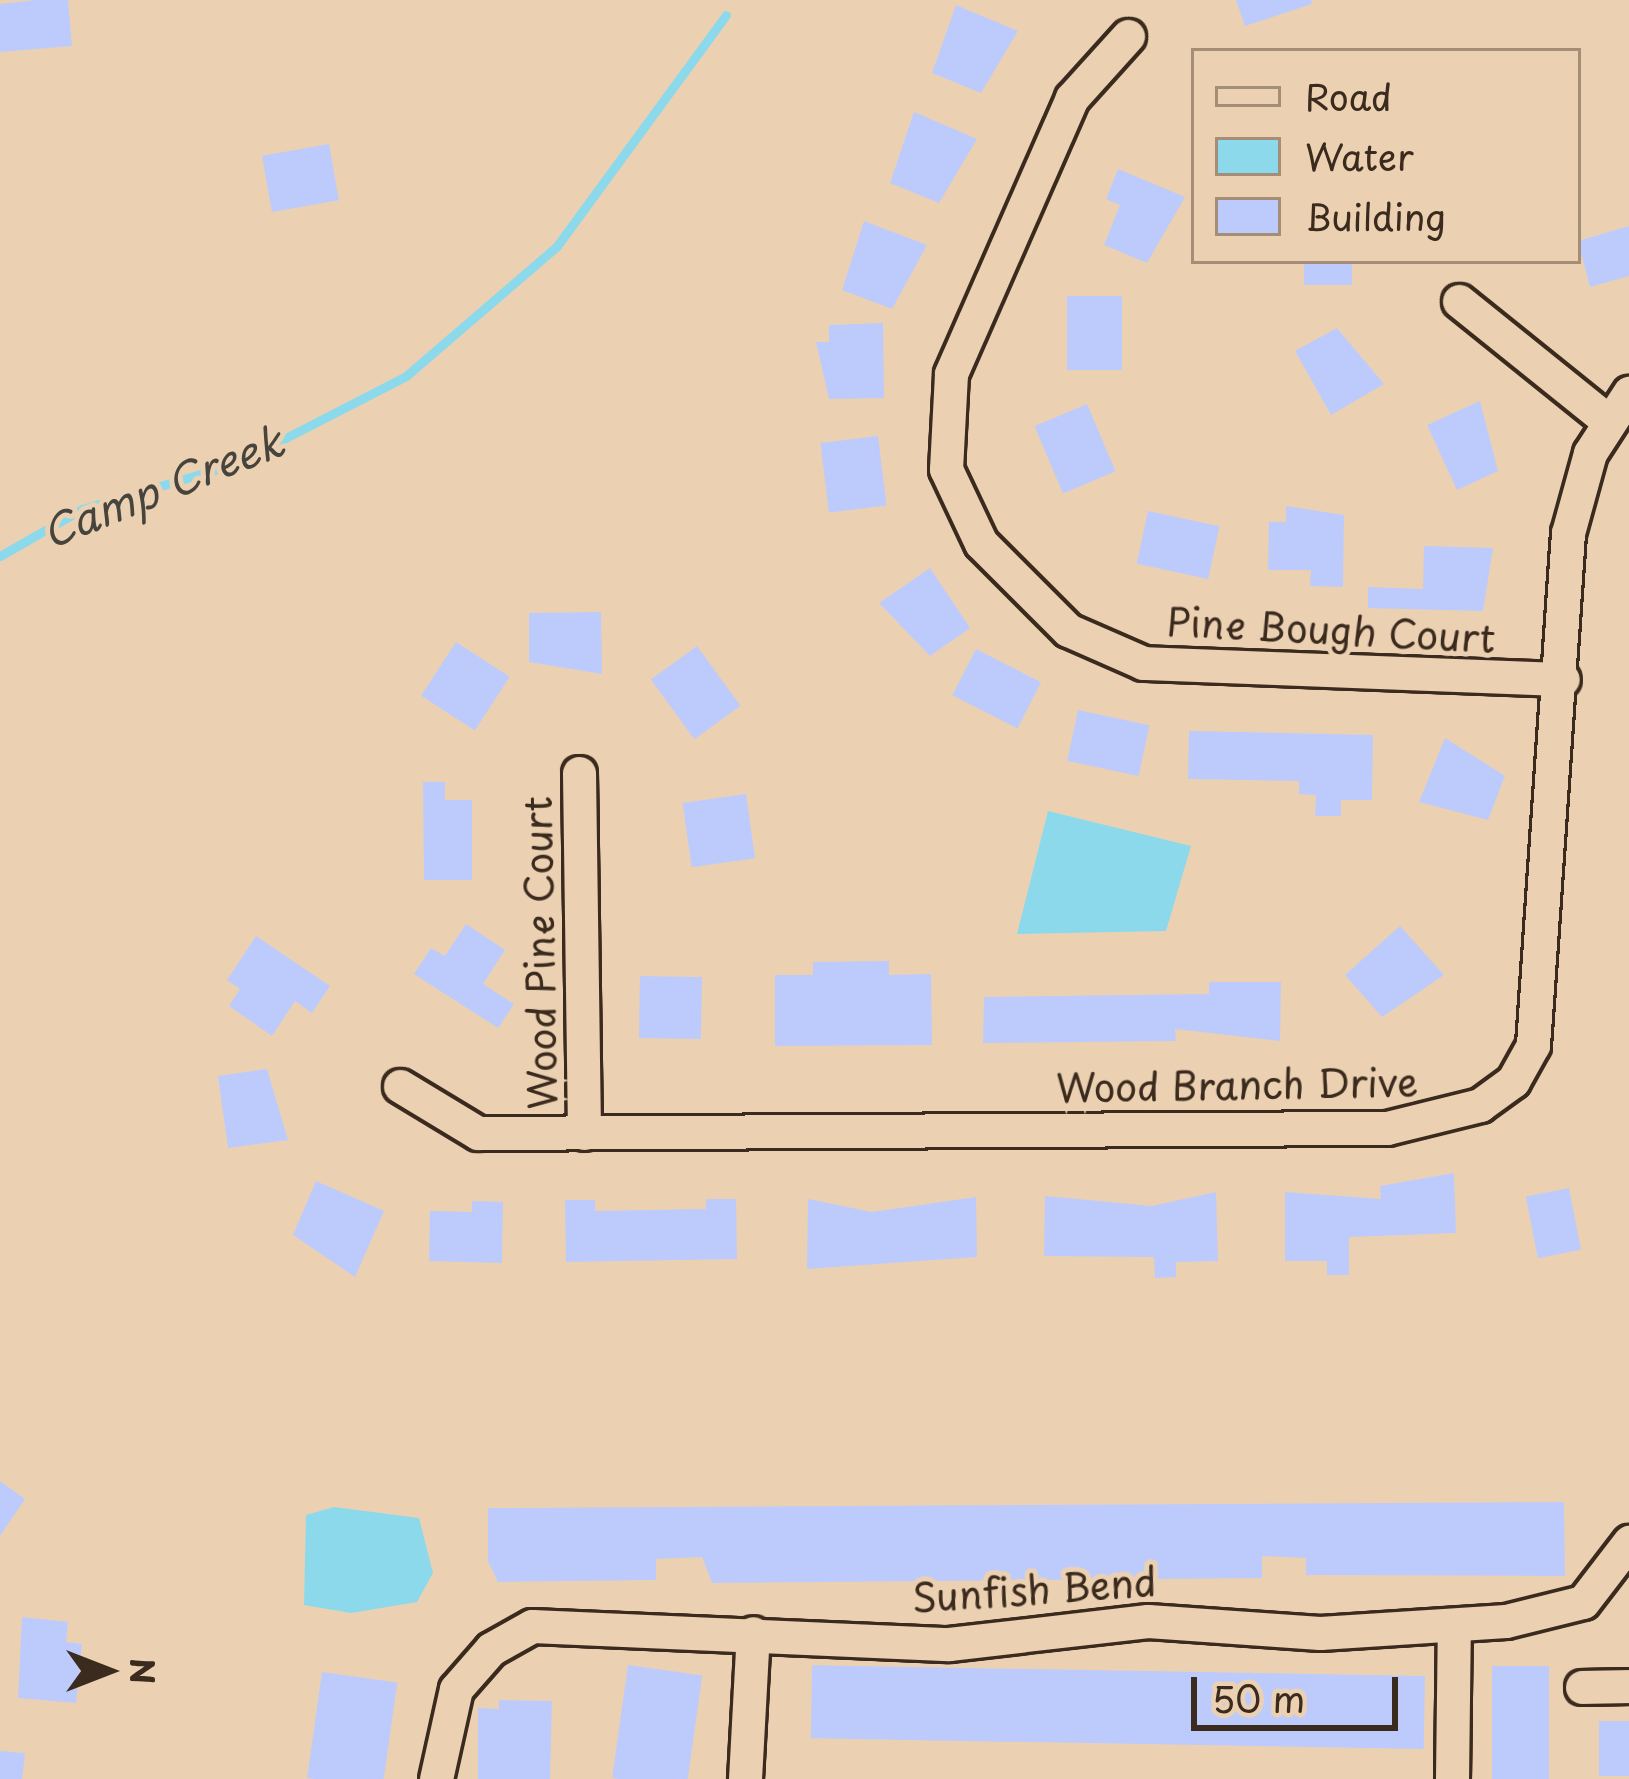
<!DOCTYPE html>
<html>
<head>
<meta charset="utf-8">
<style>
  body { margin:0 }
  #map { position:relative; width:1629px; height:1779px; overflow:hidden; background:#ebd1b2; font-family:"Playpen Sans",sans-serif }
  div>[style] { position:absolute }
  .water>* { inset:0; background:#8dd9ec }
  .stream>* { height:9px; margin:-4.5px; padding:0 4.5px; transform-origin:4.5px; border-radius:4.5px; background:#8dd9ec }
  .building>* { inset:0; background:#bdcbfc; transform-origin:0 0 }
  .roads { filter:drop-shadow(3px 0 #3b2a1e) drop-shadow(-3px 0 #3b2a1e) drop-shadow(0 3px #3b2a1e) drop-shadow(0 -3px #3b2a1e) }
  .street>* { height:33px; margin:-16.5px; padding:0 16.5px; transform-origin:16.5px; border-radius:16.5px; background:#ebd1b2 }
  span { translate:-50% -50%; white-space:nowrap; text-align:center; line-height:1.15; -webkit-text-stroke:10px #ebd1b2; paint-order:stroke }
  .street-label { font-size:39px; color:#3b2a1e }
  .water-label { font-size:42px; color:#47443d; font-style:italic }
  .legend { position:absolute; left:1191px; top:48px; width:390px; height:216px; box-sizing:border-box; background:#ebd1b2; border:3px solid #a58e77; margin:0; padding:15px 21px; list-style:none; font-size:36px; color:#3b2a1e }
  .legend li { display:flex; align-items:center; gap:24px; height:60px }
  .legend b { width:60px; border:3px solid #a58e77 }
  .north { position:absolute; left:48px; top:1611px; width:120px; height:120px; -webkit-text-stroke:9px #ebd1b2; paint-order:stroke; rotate:90deg; font-size:33px; font-weight:700; line-height:48px; text-align:center; color:#3b2a1e }
  .north::after { content:''; display:block; margin:auto; width:42px; height:54px; background:#3b2a1e; clip-path:polygon(50% 0,100% 100%,50% 72%,0 100%) }
  .scale { position:absolute; left:1191px; top:1677px; width:207px; height:54px; box-sizing:border-box; border:6px solid #3b2a1e; border-top:0; padding-left:15px; font-size:36px; line-height:42px; white-space:nowrap; color:#3b2a1e; -webkit-text-stroke:9px #ebd1b2; paint-order:stroke }
</style>
</head>
<body>
<div id="map">
  <div class="water">
    <i style="clip-path:polygon(1048px 811px,1191px 846px,1166px 931px,1017px 934px)"></i>
    <i style="clip-path:polygon(334px 1507px,419px 1518px,433px 1573px,417px 1602px,351px 1613px,304px 1605px,306px 1515px)"></i>
  </div>
  <div class="stream">
    <i style="left:0;top:556px;width:95px;rotate:-29.8deg"></i>
    <i style="left:82px;top:509px;width:159px;rotate:-16.4deg"></i>
    <i style="left:235px;top:464px;width:192px;rotate:-27.2deg"></i>
    <i style="left:406px;top:376px;width:199px;rotate:-40.7deg"></i>
    <i style="left:557px;top:246px;width:286px;rotate:-53.8deg"></i>
  </div>
  <div class="building">
    <i style="clip-path:polygon(35px 0,68px 0,72px 46px,0 52px,0 4px)"></i>
    <i style="clip-path:polygon(1236px 0,1311px 0,1312px 4px,1245px 26px)"></i>
    <i style="clip-path:polygon(956px 5px,1018px 31px,981px 93px,932px 73px)"></i>
    <i style="clip-path:polygon(914px 112px,977px 139px,939px 203px,890px 183px)"></i>
    <i style="left:329px;top:144px;width:57px;height:68px;rotate:80deg"></i>
    <i style="clip-path:polygon(1118px 169px,1185px 197px,1147px 263px,1104px 245px,1120px 205px,1106px 199px)"></i>
    <i style="clip-path:polygon(864px 221px,927px 245px,892px 309px,842px 290px)"></i>
    <i style="clip-path:polygon(1629px 226px,1629px 276px,1590px 287px,1578px 241px)"></i>
    <i style="left:1304px;top:261px;width:48px;height:24px"></i>
    <i style="left:1122px;top:296px;width:74px;height:55px;rotate:90deg"></i>
    <i style="clip-path:polygon(883px 323px,884px 398px,829px 399px,816px 342px,829px 342px,829px 325px)"></i>
    <i style="clip-path:polygon(1337px 328px,1384px 384px,1331px 415px,1295px 351px)"></i>
    <i style="clip-path:polygon(1480px 401px,1498px 471px,1457px 490px,1427px 425px)"></i>
    <i style="left:1087px;top:404px;width:73px;height:57px;rotate:67deg"></i>
    <i style="left:878px;top:436px;width:70px;height:58px;rotate:83deg"></i>
    <i style="clip-path:polygon(1286px 506px,1344px 515px,1343px 587px,1310px 586px,1311px 570px,1268px 570px,1269px 522px,1286px 522px)"></i>
    <i style="left:1148px;top:511px;width:73px;height:54px;rotate:12deg"></i>
    <i style="clip-path:polygon(1424px 546px,1493px 548px,1483px 611px,1368px 608px,1368px 587px,1423px 589px)"></i>
    <i style="clip-path:polygon(930px 568px,970px 628px,930px 656px,879px 603px)"></i>
    <i style="clip-path:polygon(601px 612px,602px 674px,529px 662px,529px 613px)"></i>
    <i style="left:456px;top:642px;width:64px;height:64px;rotate:33deg"></i>
    <i style="left:697px;top:646px;width:74px;height:57px;rotate:54deg"></i>
    <i style="left:976px;top:649px;width:73px;height:52px;rotate:27deg"></i>
    <i style="left:1078px;top:710px;width:73px;height:52px;rotate:12deg"></i>
    <i style="clip-path:polygon(1189px 731px,1373px 735px,1372px 800px,1341px 800px,1341px 816px,1315px 816px,1316px 795px,1299px 794px,1299px 781px,1188px 779px)"></i>
    <i style="clip-path:polygon(1445px 738px,1505px 776px,1488px 820px,1419px 802px)"></i>
    <i style="clip-path:polygon(423px 782px,445px 782px,445px 800px,472px 800px,472px 880px,424px 880px)"></i>
    <i style="left:746px;top:794px;width:65px;height:64px;rotate:82deg"></i>
    <i style="clip-path:polygon(466px 924px,505px 950px,483px 984px,514px 1004px,498px 1028px,414px 974px,431px 948px,445px 956px)"></i>
    <i style="clip-path:polygon(1400px 926px,1444px 975px,1382px 1017px,1345px 975px)"></i>
    <i style="clip-path:polygon(256px 936px,330px 986px,312px 1013px,295px 1001px,272px 1036px,229px 1006px,240px 989px,227px 980px)"></i>
    <i style="clip-path:polygon(889px 961px,889px 975px,931px 974px,932px 1045px,775px 1046px,775px 975px,813px 975px,813px 962px)"></i>
    <i style="left:640px;top:976px;width:62px;height:62px;rotate:1deg"></i>
    <i style="clip-path:polygon(1209px 982px,1281px 982px,1280px 1041px,1175px 1029px,1176px 1041px,983px 1043px,984px 997px,1209px 994px)"></i>
    <i style="clip-path:polygon(267px 1069px,288px 1140px,228px 1148px,218px 1076px)"></i>
    <i style="clip-path:polygon(1454px 1173px,1456px 1233px,1349px 1237px,1349px 1275px,1327px 1275px,1327px 1261px,1285px 1261px,1285px 1192px,1381px 1199px,1380px 1186px)"></i>
    <i style="clip-path:polygon(316px 1181px,384px 1211px,355px 1277px,293px 1235px)"></i>
    <i style="left:1569px;top:1188px;width:63px;height:44px;rotate:79deg"></i>
    <i style="clip-path:polygon(1216px 1192px,1218px 1261px,1176px 1262px,1176px 1277px,1155px 1278px,1154px 1257px,1044px 1256px,1045px 1196px,1152px 1206px)"></i>
    <i style="clip-path:polygon(976px 1197px,977px 1257px,807px 1269px,808px 1199px,872px 1212px)"></i>
    <i style="clip-path:polygon(706px 1199px,736px 1199px,737px 1259px,566px 1262px,565px 1200px,595px 1200px,595px 1211px,706px 1209px)"></i>
    <i style="clip-path:polygon(472px 1201px,503px 1202px,502px 1263px,429px 1261px,430px 1211px,472px 1212px)"></i>
    <i style="clip-path:polygon(0 1481px,25px 1499px,0 1536px)"></i>
    <i style="clip-path:polygon(1564px 1502px,1565px 1576px,1306px 1575px,1306px 1558px,1262px 1556px,1262px 1578px,712px 1583px,702px 1557px,656px 1559px,656px 1580px,498px 1582px,488px 1561px,488px 1508px)"></i>
    <i style="clip-path:polygon(22px 1617px,68px 1622px,66px 1642px,82px 1644px,76px 1703px,18px 1698px)"></i>
    <i style="left:628px;top:1665px;width:75px;height:114px;rotate:8deg"></i>
    <i style="left:1492px;top:1666px;width:57px;height:113px"></i>
    <i style="left:322px;top:1672px;width:76px;height:107px;rotate:8deg"></i>
    <i style="left:1425px;top:1676px;width:73px;height:613px;rotate:91deg"></i>
    <i style="clip-path:polygon(499px 1700px,552px 1701px,550px 1779px,478px 1779px,478px 1708px,499px 1709px)"></i>
    <i style="left:1599px;top:1721px;width:30px;height:55px"></i>
    <i style="clip-path:polygon(0 1751px,25px 1753px,22px 1779px,0 1779px)"></i>
  </div>
  <div class="roads">
    <div class="street">
      <i style="left:1128px;top:36px;width:84px;rotate:132.1deg"></i>
      <i style="left:1072px;top:98px;width:301px;rotate:113.7deg"></i>
      <i style="left:951px;top:374px;width:95px;rotate:93deg"></i>
      <i style="left:946px;top:469px;width:82px;rotate:64.7deg"></i>
      <i style="left:981px;top:543px;width:123px;rotate:45deg"></i>
      <i style="left:1068px;top:630px;width:82px;rotate:23.7deg"></i>
      <i style="left:1143px;top:663px;width:420px;rotate:2.2deg"></i>
      <i style="left:1459px;top:301px;width:191px;rotate:38.8deg"></i>
      <i style="left:579px;top:773px;width:360px;rotate:89.2deg"></i>
      <i style="left:400px;top:1086px;width:91px;rotate:31.1deg"></i>
      <i style="left:478px;top:1133px;width:909px;rotate:-0.32deg"></i>
      <i style="left:1387px;top:1128px;width:96px;rotate:-13.9deg"></i>
      <i style="left:1480px;top:1105px;width:41px;rotate:-36deg"></i>
      <i style="left:1513px;top:1081px;width:41px;rotate:-60.9deg"></i>
      <i style="left:1533px;top:1045px;width:513px;rotate:-86.09deg"></i>
      <i style="left:1568px;top:533px;width:83px;rotate:-74.6deg"></i>
      <i style="left:1590px;top:453px;width:72px;rotate:-57deg"></i>
      <i style="left:1582px;top:1687px;width:47px;rotate:-1.2deg"></i>
      <i style="left:436px;top:1779px;width:92px;rotate:-77.5deg"></i>
      <i style="left:456px;top:1689px;width:53px;rotate:-48.8deg"></i>
      <i style="left:491px;top:1649px;width:47px;rotate:-29.3deg"></i>
      <i style="left:532px;top:1626px;width:417px;rotate:2.5deg"></i>
      <i style="left:949px;top:1644px;width:200px;rotate:-6.6deg"></i>
      <i style="left:1148px;top:1621px;width:172px;rotate:4deg"></i>
      <i style="left:1320px;top:1633px;width:186px;rotate:-3.7deg"></i>
      <i style="left:1506px;top:1621px;width:79px;rotate:-13.9deg"></i>
      <i style="left:1583px;top:1602px;width:76px;rotate:-52.5deg"></i>
      <i style="left:745px;top:1779px;width:146px;rotate:-86.9deg"></i>
      <i style="left:1452px;top:1779px;width:154px;rotate:-89.3deg"></i>
    </div>
  </div>
  <div class="street-label">
    <span style="left:1331px;top:629px;rotate:3deg">Pine Bough Court</span>
    <span style="left:539px;top:953px;rotate:-91deg">Wood Pine Court</span>
    <span style="left:1237px;top:1084px;rotate:-1deg">Wood Branch Drive</span>
    <span style="left:1034px;top:1589px;rotate:-4deg">Sunfish Bend</span>
  </div>
  <div class="water-label">
    <span style="left:162px;top:486px;rotate:-22deg">Camp Creek</span>
  </div>
  <ul class="legend">
  <li><b style="height:15px;background:#ebd1b2"></b>Road</li>
  <li><b style="height:33px;background:#8dd9ec"></b>Water</li>
  <li><b style="height:33px;background:#bdcbfc"></b>Building</li>
  </ul>
  <div class="north">N</div>
  <div class="scale">50 m</div>
</div>
</body>
</html>
